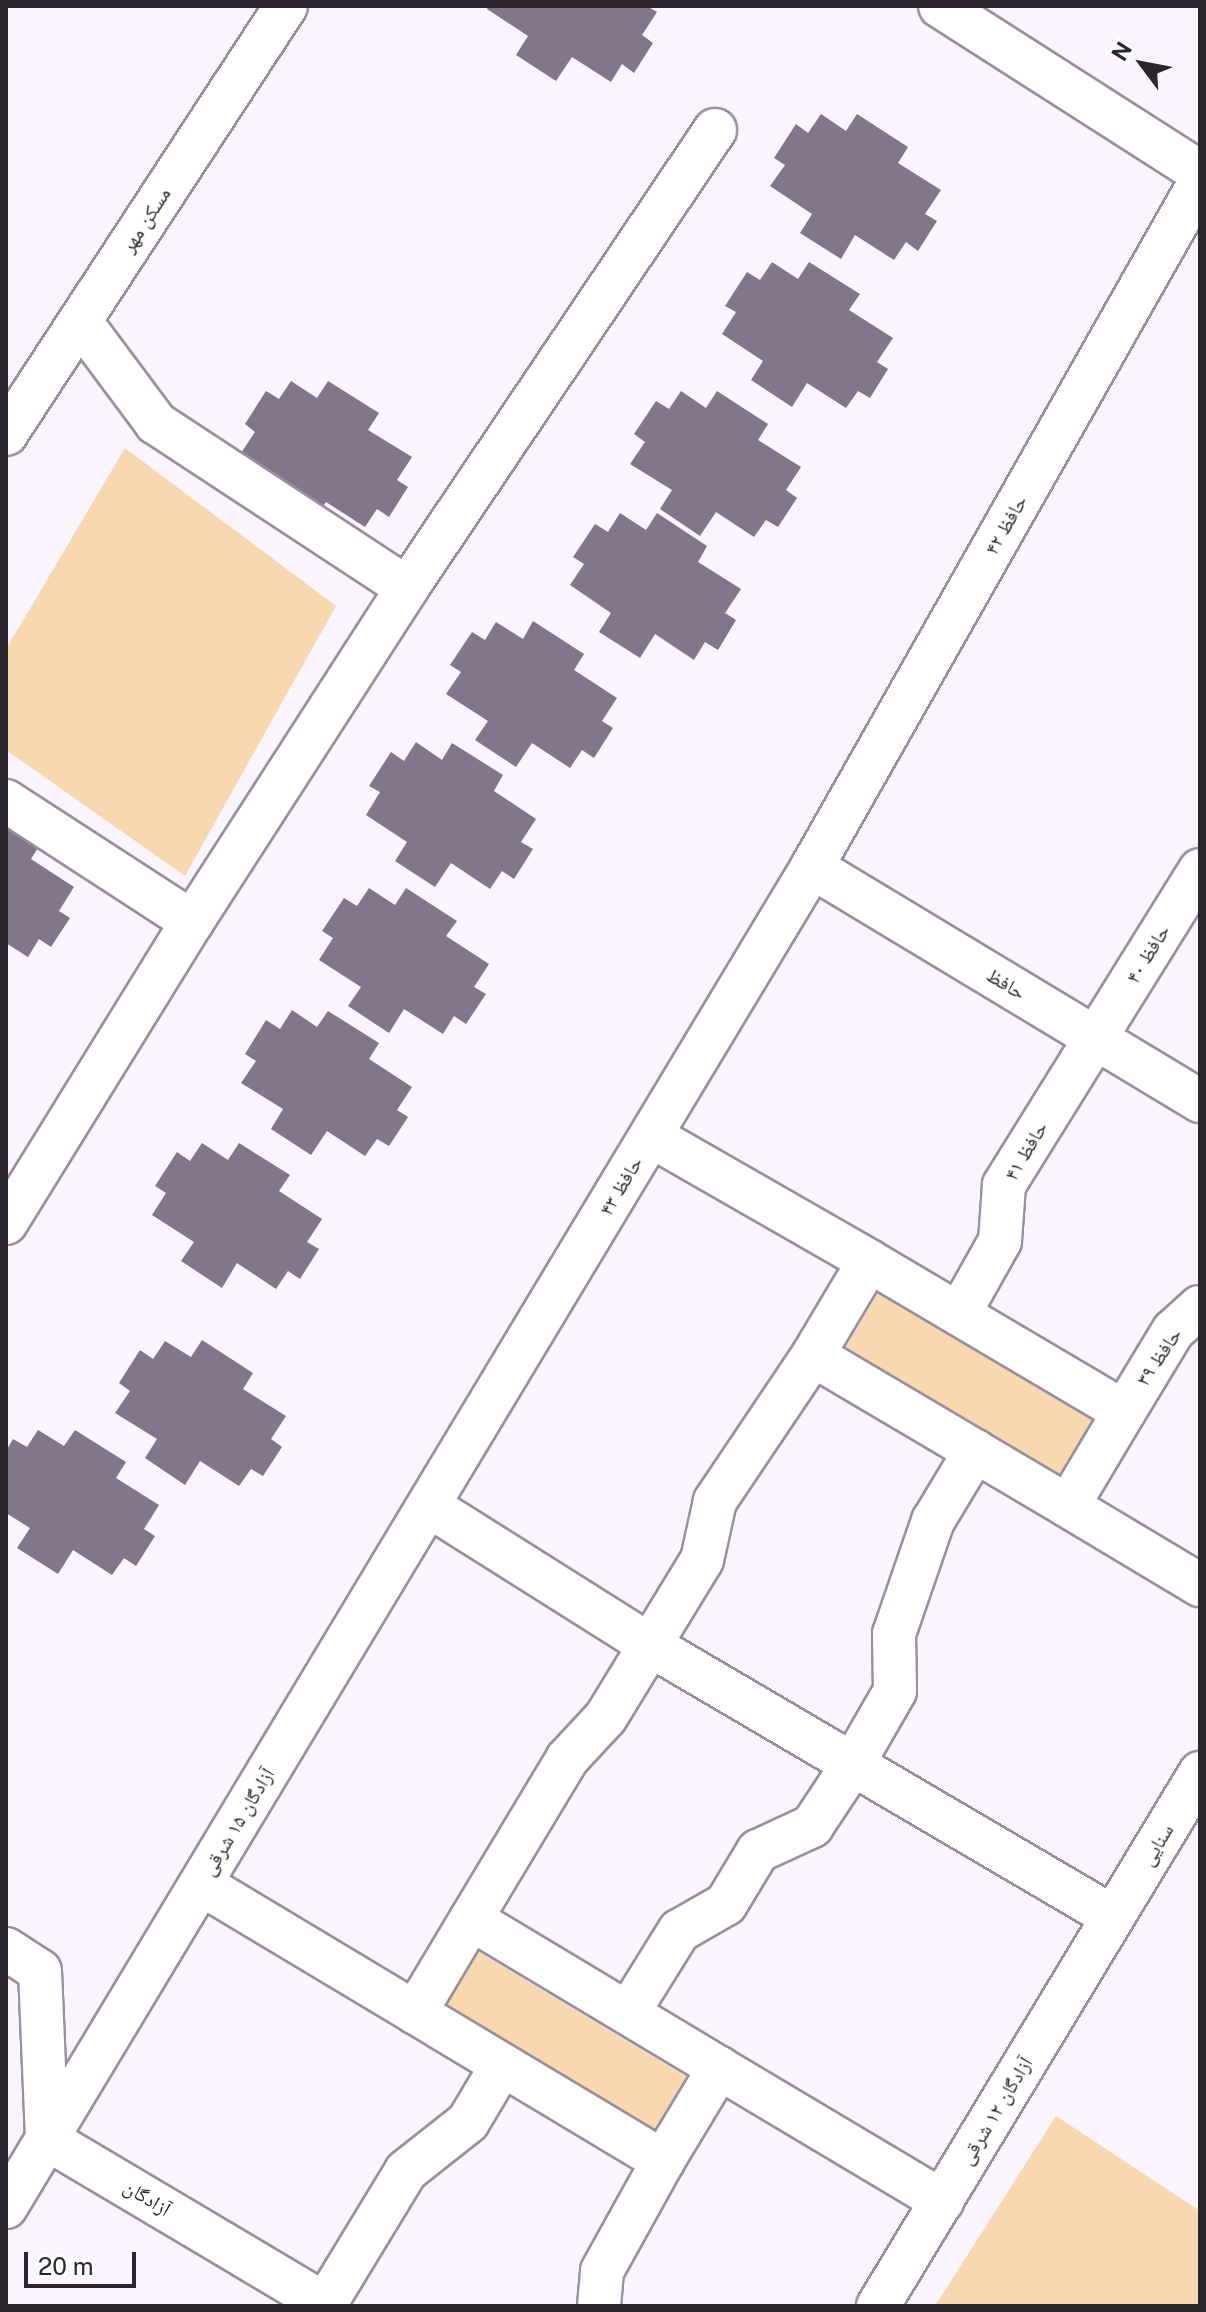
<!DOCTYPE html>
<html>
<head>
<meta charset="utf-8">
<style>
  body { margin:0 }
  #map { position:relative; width:1206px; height:2312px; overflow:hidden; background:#f9f4fd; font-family:"Public Sans","Noto Naskh Arabic",sans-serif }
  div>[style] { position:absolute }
  .green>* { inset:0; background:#f8d8af; transform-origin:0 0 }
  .building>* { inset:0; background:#82768a }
  .roads { filter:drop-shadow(2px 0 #9a8ea2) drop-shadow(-2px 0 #9a8ea2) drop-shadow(0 2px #9a8ea2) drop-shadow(0 -2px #9a8ea2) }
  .minor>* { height:42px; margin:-21px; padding:0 21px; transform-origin:21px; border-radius:21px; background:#fff }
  span { translate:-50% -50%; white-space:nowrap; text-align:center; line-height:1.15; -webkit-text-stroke:6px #fff; paint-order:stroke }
  .street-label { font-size:20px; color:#2b262e }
  .frame { position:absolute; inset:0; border:8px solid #2b262e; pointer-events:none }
  .north { position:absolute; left:1102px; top:24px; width:80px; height:80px; -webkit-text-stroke:6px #fff; paint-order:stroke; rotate:302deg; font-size:22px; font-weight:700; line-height:32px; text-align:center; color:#2b262e }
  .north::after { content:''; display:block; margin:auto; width:28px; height:36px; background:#2b262e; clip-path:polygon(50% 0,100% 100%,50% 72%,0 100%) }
  .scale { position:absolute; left:24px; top:2252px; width:112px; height:36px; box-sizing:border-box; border:4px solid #2b262e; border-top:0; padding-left:10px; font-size:24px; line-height:28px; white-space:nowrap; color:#2b262e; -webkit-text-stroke:6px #fff; paint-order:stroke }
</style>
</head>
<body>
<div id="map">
  <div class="green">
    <i style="clip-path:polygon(125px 448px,336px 606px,185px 876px,6px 750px,6px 649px)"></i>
    <i style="left:880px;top:1290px;width:250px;height:68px;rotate:31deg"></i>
    <i style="left:477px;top:1951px;width:244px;height:64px;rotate:31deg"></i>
    <i style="clip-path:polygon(1056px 2116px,1200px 2211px,1200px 2306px,935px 2306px)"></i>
  </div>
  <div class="building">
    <i style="clip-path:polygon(488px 6px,647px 6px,657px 12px,642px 35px,653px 43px,634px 73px,622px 64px,611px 82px,572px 57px,556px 81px,516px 55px,528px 36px,487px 9px)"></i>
    <i style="clip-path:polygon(821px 114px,846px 131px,857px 114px,908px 147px,898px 163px,941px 190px,925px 214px,937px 221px,918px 251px,906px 242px,894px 260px,855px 235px,841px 259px,800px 233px,812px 214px,770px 186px,785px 165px,774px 158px,796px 124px,808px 133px)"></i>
    <i style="clip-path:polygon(772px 262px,798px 279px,809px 262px,860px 294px,849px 310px,893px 338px,877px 362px,888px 369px,870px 398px,858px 391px,846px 408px,807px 383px,792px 407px,751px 380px,763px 361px,722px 334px,736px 312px,725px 306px,747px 272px,760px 280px)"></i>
    <i style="clip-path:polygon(291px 381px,317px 398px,328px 381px,379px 413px,368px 430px,412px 457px,397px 480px,408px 487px,389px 517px,377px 509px,365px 527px,326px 502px,311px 526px,270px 499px,283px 480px,241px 453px,255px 432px,245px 424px,266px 391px,279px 399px)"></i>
    <i style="clip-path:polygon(681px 391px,706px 408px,717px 391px,768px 424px,758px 440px,801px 467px,786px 490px,797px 498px,778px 527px,766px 520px,754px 537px,716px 512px,700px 536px,660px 509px,672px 490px,630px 464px,645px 442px,634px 434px,656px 401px,669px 409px)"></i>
    <i style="clip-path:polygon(620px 513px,646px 530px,657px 513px,707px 546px,698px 562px,741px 589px,725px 613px,736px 620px,718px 650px,705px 642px,694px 660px,655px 634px,640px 658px,599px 632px,611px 613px,570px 585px,584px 564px,573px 557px,595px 524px,608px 532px)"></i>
    <i style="clip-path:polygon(533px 621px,584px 654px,574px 670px,617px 698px,602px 721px,613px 728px,594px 758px,582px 750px,570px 768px,532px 743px,516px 767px,475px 740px,488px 721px,446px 694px,461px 672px,450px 665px,472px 632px,485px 640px,496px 622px,523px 639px)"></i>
    <i style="clip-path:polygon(416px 742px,442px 760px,452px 743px,503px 775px,494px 791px,536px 819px,521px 842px,533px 849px,514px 879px,502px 871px,490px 889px,451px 863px,435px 887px,395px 861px,407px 842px,366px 815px,380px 792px,369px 786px,391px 752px,404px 761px)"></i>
    <i style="clip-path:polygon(6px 821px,41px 843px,31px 859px,74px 887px,59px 911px,70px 918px,51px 947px,39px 939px,28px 957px,6px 943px)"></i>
    <i style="clip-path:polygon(369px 888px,395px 905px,406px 888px,457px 921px,446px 936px,489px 964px,474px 987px,486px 994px,466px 1024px,454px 1016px,443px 1034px,404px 1009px,389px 1033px,348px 1006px,361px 987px,319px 960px,333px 938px,322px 931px,344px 898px,357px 906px)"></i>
    <i style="clip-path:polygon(292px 1010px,317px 1027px,328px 1011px,379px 1043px,369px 1059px,412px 1087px,397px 1110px,408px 1117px,389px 1146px,377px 1139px,365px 1156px,327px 1131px,311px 1155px,271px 1129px,283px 1109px,241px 1083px,256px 1061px,245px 1054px,266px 1020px,280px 1029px)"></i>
    <i style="clip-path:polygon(202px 1143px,228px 1160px,239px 1143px,290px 1175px,279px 1191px,322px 1219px,307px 1242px,319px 1249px,300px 1279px,288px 1271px,276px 1289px,237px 1263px,222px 1288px,181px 1261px,194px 1242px,152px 1215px,166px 1193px,155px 1186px,177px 1152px,190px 1161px)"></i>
    <i style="clip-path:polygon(202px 1340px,253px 1373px,243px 1389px,286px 1416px,271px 1439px,282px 1447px,263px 1476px,251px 1469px,239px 1486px,200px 1461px,185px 1485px,145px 1458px,157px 1439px,115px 1413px,130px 1391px,119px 1383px,140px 1350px,153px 1359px,165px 1341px,191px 1357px)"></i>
    <i style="clip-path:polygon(38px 1430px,64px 1446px,75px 1430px,126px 1462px,116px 1478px,159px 1505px,144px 1529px,155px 1536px,136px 1566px,124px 1558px,112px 1575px,73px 1550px,58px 1574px,17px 1548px,30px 1528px,6px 1513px,6px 1451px,13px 1439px,27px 1447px)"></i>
  </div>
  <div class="roads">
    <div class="minor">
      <i style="left:940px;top:6px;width:308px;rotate:32.6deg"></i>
      <i style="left:80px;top:321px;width:127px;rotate:53.3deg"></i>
      <i style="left:156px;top:423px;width:300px;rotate:33.3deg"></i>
      <i style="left:6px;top:434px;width:511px;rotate:-56.81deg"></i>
      <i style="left:6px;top:801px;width:222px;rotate:33deg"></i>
      <i style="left:812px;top:867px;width:453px;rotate:31.1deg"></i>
      <i style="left:651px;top:1136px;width:251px;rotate:29.8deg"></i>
      <i style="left:6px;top:1223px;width:354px;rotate:-58.3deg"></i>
      <i style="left:192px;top:922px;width:397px;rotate:-57.2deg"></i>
      <i style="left:407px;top:588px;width:552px;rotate:-56.08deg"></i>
      <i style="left:959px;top:1314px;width:84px;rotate:-60.7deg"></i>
      <i style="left:1000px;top:1241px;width:56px;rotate:-85.9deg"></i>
      <i style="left:1004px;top:1185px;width:371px;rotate:-58.1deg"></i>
      <i style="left:1124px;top:1412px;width:95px;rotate:-58.8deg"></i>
      <i style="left:1173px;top:1331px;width:36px;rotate:-42deg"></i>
      <i style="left:429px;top:1506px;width:259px;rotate:32.2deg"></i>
      <i style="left:648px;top:1644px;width:539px;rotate:30.42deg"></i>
      <i style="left:1068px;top:1506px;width:154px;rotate:30.9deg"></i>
      <i style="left:201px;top:1884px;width:539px;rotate:30.95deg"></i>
      <i style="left:663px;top:2161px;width:109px;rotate:-58.9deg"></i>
      <i style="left:719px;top:2068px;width:289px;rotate:-149deg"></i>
      <i style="left:471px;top:1919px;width:109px;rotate:120.8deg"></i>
      <i style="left:471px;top:1919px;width:187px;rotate:-59deg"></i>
      <i style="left:567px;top:1759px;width:57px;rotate:-47.1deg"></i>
      <i style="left:606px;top:1717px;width:184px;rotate:-58.6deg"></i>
      <i style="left:702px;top:1560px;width:60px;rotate:-77.6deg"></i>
      <i style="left:715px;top:1501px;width:176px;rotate:-56.1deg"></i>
      <i style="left:813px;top:1355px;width:109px;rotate:-59.2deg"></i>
      <i style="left:869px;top:1261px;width:296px;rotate:30.6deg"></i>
      <i style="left:1124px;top:1412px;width:109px;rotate:120.8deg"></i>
      <i style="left:1068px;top:1506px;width:296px;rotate:-149.4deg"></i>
      <i style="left:6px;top:1949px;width:40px;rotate:32.9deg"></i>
      <i style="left:40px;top:1971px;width:168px;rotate:87.6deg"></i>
      <i style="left:628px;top:2013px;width:97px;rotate:-58.1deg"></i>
      <i style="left:679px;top:1931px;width:54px;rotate:-29.9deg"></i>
      <i style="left:726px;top:1904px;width:62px;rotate:-58.9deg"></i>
      <i style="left:758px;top:1851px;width:60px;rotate:-24.8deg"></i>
      <i style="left:812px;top:1826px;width:74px;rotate:-56.5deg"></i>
      <i style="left:853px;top:1764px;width:84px;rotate:-60.1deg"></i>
      <i style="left:895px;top:1691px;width:57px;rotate:-91deg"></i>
      <i style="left:894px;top:1634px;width:120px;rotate:-71deg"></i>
      <i style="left:933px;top:1521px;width:82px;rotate:-59deg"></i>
      <i style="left:719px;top:2068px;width:260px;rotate:30.8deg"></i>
      <i style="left:47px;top:2139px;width:327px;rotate:30.7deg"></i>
      <i style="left:6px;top:2207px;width:1564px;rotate:-58.97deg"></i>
      <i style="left:812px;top:867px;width:787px;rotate:-60.47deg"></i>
      <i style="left:324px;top:2306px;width:158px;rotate:-58.7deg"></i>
      <i style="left:406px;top:2171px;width:79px;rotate:-38.3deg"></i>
      <i style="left:468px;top:2122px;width:66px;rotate:-59.2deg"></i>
      <i style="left:599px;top:2306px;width:35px;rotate:-85deg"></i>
      <i style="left:602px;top:2271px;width:126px;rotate:-61deg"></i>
      <i style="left:878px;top:2306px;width:623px;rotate:-58.86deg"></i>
    </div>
  </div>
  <div class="street-label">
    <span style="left:146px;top:220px;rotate:-57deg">مسکن مهر</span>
    <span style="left:1006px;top:525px;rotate:-60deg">حافظ ۴۲</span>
    <span style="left:1148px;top:954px;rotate:-58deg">حافظ ۴۰</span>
    <span style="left:1006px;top:984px;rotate:31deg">حافظ</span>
    <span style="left:1026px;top:1151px;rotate:-59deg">حافظ ۴۱</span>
    <span style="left:621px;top:1186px;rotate:-59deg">حافظ ۴۳</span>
    <span style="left:1159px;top:1357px;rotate:-56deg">حافظ ۳۹</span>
    <span style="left:238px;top:1822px;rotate:-59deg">آزادگان ۱۵ شرقی</span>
    <span style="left:1157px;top:1845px;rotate:-59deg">سنایی</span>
    <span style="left:996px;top:2111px;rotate:-59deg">آزادگان ۱۲ شرقی</span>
    <span style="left:147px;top:2198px;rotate:31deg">آزادگان</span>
  </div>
  <div class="frame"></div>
  <div class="north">N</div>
  <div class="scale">20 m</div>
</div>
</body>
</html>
